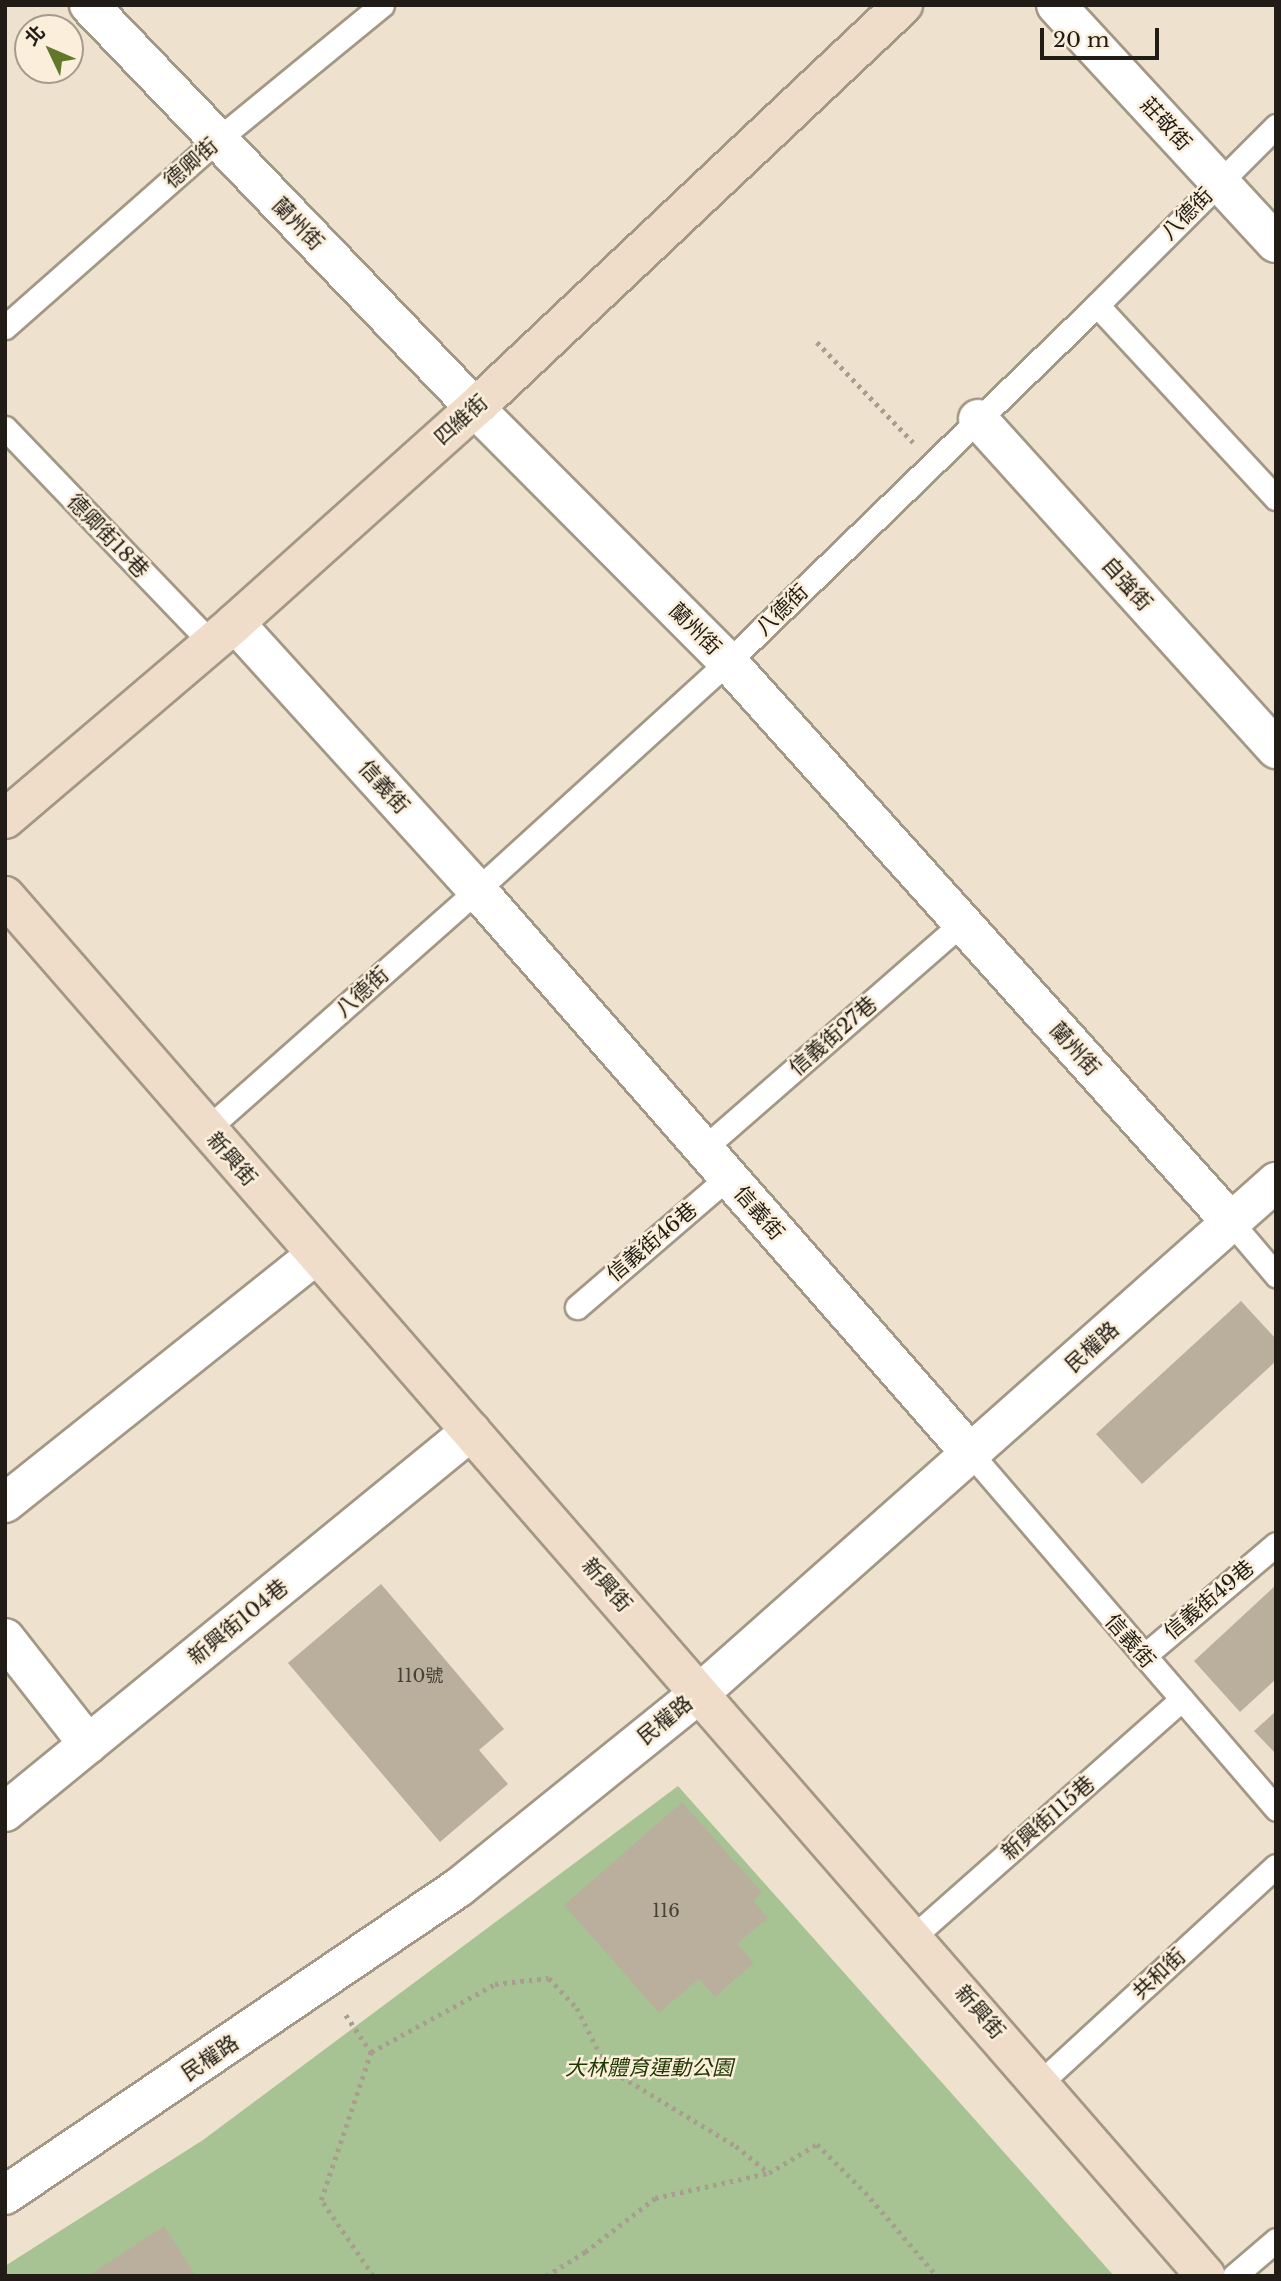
<!DOCTYPE html>
<html>
<head>
<meta charset="utf-8">
<style>
  body { margin:0 }
  #map { position:relative; width:1281px; height:2281px; overflow:hidden; background:#eee1ce; font-family:"Libre Baskerville","Noto Sans TC",serif }
  div>[style] { position:absolute }
  .green>* { inset:0; background:#a8c393 }
  .building>* { inset:0; background:#baaf9c }
  .path>* { height:4.5px; margin-top:-2.25px; transform-origin:0; background:repeating-linear-gradient(90deg,#a89e8f 0 3.5px,transparent 0 8.5px) }
  .roads { filter:drop-shadow(2px 0 #a39785) drop-shadow(-2px 0 #a39785) drop-shadow(0 2px #a39785) drop-shadow(0 -2px #a39785) }
  .service>* { height:23px; margin:-11.5px; padding:0 11.5px; transform-origin:11.5px; border-radius:11.5px; background:#fff }
  .minor>* { height:38px; margin:-19px; padding:0 19px; transform-origin:19px; border-radius:19px; background:#fff }
  .secondary>* { height:38px; margin:-19px; padding:0 19px; transform-origin:19px; border-radius:19px; background:#f0ddc9 }
  span { translate:-50% -50%; white-space:nowrap; text-align:center; line-height:1.15; -webkit-text-stroke:5px #fbefdb; paint-order:stroke }
  .number-label { font-size:18px; color:#474137 }
  .number-label span { -webkit-text-stroke-width:0 }
  .street-label { font-size:21px; color:#211c15 }
  .park-label { font-size:21px; color:#1e3700; font-style:italic }
  .frame { position:absolute; inset:0; border:7px solid #211c15; pointer-events:none }
  .north { position:absolute; left:14px; top:14px; width:70px; height:70px; box-sizing:border-box; background:#fbefdb; border:2px solid #a49b8c; border-radius:50%; rotate:314deg; font-size:19px; font-weight:700; line-height:28px; text-align:center; color:#211c15 }
  .north::after { content:''; display:block; margin:auto; width:24px; height:32px; background:#61782a; clip-path:polygon(50% 0,100% 100%,50% 72%,0 100%) }
  .scale { position:absolute; left:1040px; top:28px; width:119px; height:32px; box-sizing:border-box; border:4px solid #211c15; border-top:0; padding-left:9px; font-size:21px; line-height:24px; white-space:nowrap; color:#211c15; -webkit-text-stroke:5px #fbefdb; paint-order:stroke }
</style>
</head>
<body>
<div id="map">
  <div class="green">
    <i style="clip-path:polygon(678px 1786px,1114px 2276px,5px 2276px,5px 2266px,203px 2140px)"></i>
  </div>
  <div class="building">
    <i style="clip-path:polygon(1241px 1301px,1276px 1339px,1276px 1361px,1142px 1484px,1096px 1434px)"></i>
    <i style="clip-path:polygon(381px 1584px,504px 1729px,479px 1750px,508px 1784px,440px 1842px,288px 1663px)"></i>
    <i style="clip-path:polygon(1276px 1585px,1276px 1679px,1240px 1712px,1194px 1661px)"></i>
    <i style="clip-path:polygon(1276px 1711px,1276px 1754px,1254px 1731px)"></i>
    <i style="clip-path:polygon(682px 1802px,762px 1892px,753px 1901px,768px 1918px,737px 1944px,754px 1963px,715px 1997px,699px 1979px,659px 2013px,564px 1905px)"></i>
    <i style="clip-path:polygon(164px 2226px,196px 2276px,88px 2276px)"></i>
  </div>
  <div class="path">
    <i style="left:817px;top:342px;width:139px;rotate:46.2deg"></i>
    <i style="left:346px;top:2015px;width:45px;rotate:56deg"></i>
    <i style="left:373px;top:2276px;width:92px;rotate:-124.4deg"></i>
    <i style="left:321px;top:2200px;width:156px;rotate:-71.3deg"></i>
    <i style="left:371px;top:2052px;width:141px;rotate:-28.7deg"></i>
    <i style="left:495px;top:1984px;width:54px;rotate:-6.3deg"></i>
    <i style="left:549px;top:1978px;width:41px;rotate:47deg"></i>
    <i style="left:577px;top:2008px;width:67px;rotate:63.4deg"></i>
    <i style="left:607px;top:2068px;width:151px;rotate:31.2deg"></i>
    <i style="left:736px;top:2146px;width:43px;rotate:39.3deg"></i>
    <i style="left:769px;top:2173px;width:56px;rotate:-31.1deg"></i>
    <i style="left:817px;top:2144px;width:68px;rotate:45deg"></i>
    <i style="left:865px;top:2192px;width:111px;rotate:49.4deg"></i>
    <i style="left:546px;top:2276px;width:46px;rotate:-31.6deg"></i>
    <i style="left:585px;top:2252px;width:88px;rotate:-37.6deg"></i>
    <i style="left:655px;top:2198px;width:117px;rotate:-12.4deg"></i>
  </div>
  <div class="roads">
    <div class="service">
      <i style="left:1097px;top:305px;width:263px;rotate:47.2deg"></i>
      <i style="left:5px;top:327px;width:283px;rotate:-41.4deg"></i>
      <i style="left:217px;top:140px;width:213px;rotate:-39.3deg"></i>
      <i style="left:5px;top:428px;width:298px;rotate:46.2deg"></i>
      <i style="left:206px;top:1130px;width:362px;rotate:-41.5deg"></i>
      <i style="left:477px;top:890px;width:339px;rotate:-42.3deg"></i>
      <i style="left:728px;top:662px;width:513px;rotate:-44.05deg"></i>
      <i style="left:1097px;top:305px;width:253px;rotate:-45deg"></i>
      <i style="left:703px;top:1149px;width:344px;rotate:-41.1deg"></i>
      <i style="left:1231px;top:1222px;width:70px;rotate:49.7deg"></i>
      <i style="left:577px;top:1307px;width:199px;rotate:-40.7deg"></i>
      <i style="left:972px;top:1455px;width:467px;rotate:49.3deg"></i>
      <i style="left:1144px;top:1656px;width:173px;rotate:-40.3deg"></i>
      <i style="left:913px;top:1937px;width:359px;rotate:-41.5deg"></i>
      <i style="left:1041px;top:2082px;width:319px;rotate:-42.6deg"></i>
      <i style="left:1234px;top:2276px;width:55px;rotate:-40.6deg"></i>
    </div>
    <div class="minor">
      <i style="left:89px;top:5px;width:558px;rotate:46.23deg"></i>
      <i style="left:475px;top:408px;width:359px;rotate:45.1deg"></i>
      <i style="left:728px;top:662px;width:753px;rotate:48.07deg"></i>
      <i style="left:1056px;top:5px;width:324px;rotate:47.3deg"></i>
      <i style="left:978px;top:419px;width:445px;rotate:47.9deg"></i>
      <i style="left:235px;top:623px;width:360px;rotate:47.8deg"></i>
      <i style="left:477px;top:890px;width:751px;rotate:48.78deg"></i>
      <i style="left:5px;top:1503px;width:398px;rotate:-38.6deg"></i>
      <i style="left:5px;top:1638px;width:135px;rotate:51.9deg"></i>
      <i style="left:5px;top:1812px;width:602px;rotate:-39.27deg"></i>
      <i style="left:5px;top:2195px;width:547px;rotate:-34.13deg"></i>
      <i style="left:458px;top:1888px;width:312px;rotate:-38.9deg"></i>
      <i style="left:701px;top:1692px;width:769px;rotate:-41.57deg"></i>
    </div>
    <div class="secondary">
      <i style="left:5px;top:819px;width:302px;rotate:-40.4deg"></i>
      <i style="left:235px;top:623px;width:322px;rotate:-41.9deg"></i>
      <i style="left:475px;top:408px;width:588px;rotate:-43.28deg"></i>
      <i style="left:5px;top:896px;width:1829px;rotate:48.97deg"></i>
    </div>
  </div>
  <div class="number-label">
    <span style="left:420px;top:1676px">110號</span>
    <span style="left:666px;top:1911px">116</span>
  </div>
  <div class="street-label">
    <span style="left:1166px;top:124px;rotate:47deg">莊敬街</span>
    <span style="left:191px;top:163px;rotate:-41deg">德卿街</span>
    <span style="left:1187px;top:214px;rotate:-45deg">八德街</span>
    <span style="left:298px;top:224px;rotate:46deg">蘭州街</span>
    <span style="left:461px;top:420px;rotate:-42deg">四維街</span>
    <span style="left:108px;top:536px;rotate:46deg">德卿街18巷</span>
    <span style="left:1127px;top:584px;rotate:48deg">自強街</span>
    <span style="left:782px;top:610px;rotate:-44deg">八德街</span>
    <span style="left:695px;top:629px;rotate:45deg">蘭州街</span>
    <span style="left:384px;top:787px;rotate:48deg">信義街</span>
    <span style="left:362px;top:992px;rotate:-42deg">八德街</span>
    <span style="left:833px;top:1036px;rotate:-41deg">信義街27巷</span>
    <span style="left:1075px;top:1049px;rotate:48deg">蘭州街</span>
    <span style="left:232px;top:1159px;rotate:49deg">新興街</span>
    <span style="left:759px;top:1213px;rotate:49deg">信義街</span>
    <span style="left:652px;top:1242px;rotate:-40deg">信義街46巷</span>
    <span style="left:1092px;top:1347px;rotate:-42deg">民權路</span>
    <span style="left:607px;top:1585px;rotate:49deg">新興街</span>
    <span style="left:1209px;top:1600px;rotate:-40deg">信義街49巷</span>
    <span style="left:238px;top:1622px;rotate:-39deg">新興街104巷</span>
    <span style="left:1130px;top:1641px;rotate:49deg">信義街</span>
    <span style="left:665px;top:1720px;rotate:-39deg">民權路</span>
    <span style="left:1048px;top:1818px;rotate:-41deg">新興街115巷</span>
    <span style="left:1159px;top:1974px;rotate:-43deg">共和街</span>
    <span style="left:980px;top:2012px;rotate:49deg">新興街</span>
    <span style="left:210px;top:2058px;rotate:-34deg">民權路</span>
  </div>
  <div class="park-label">
    <span style="left:649px;top:2068px">大林體育運動公園</span>
  </div>
  <div class="frame"></div>
  <div class="north">北</div>
  <div class="scale">20 m</div>
</div>
</body>
</html>
